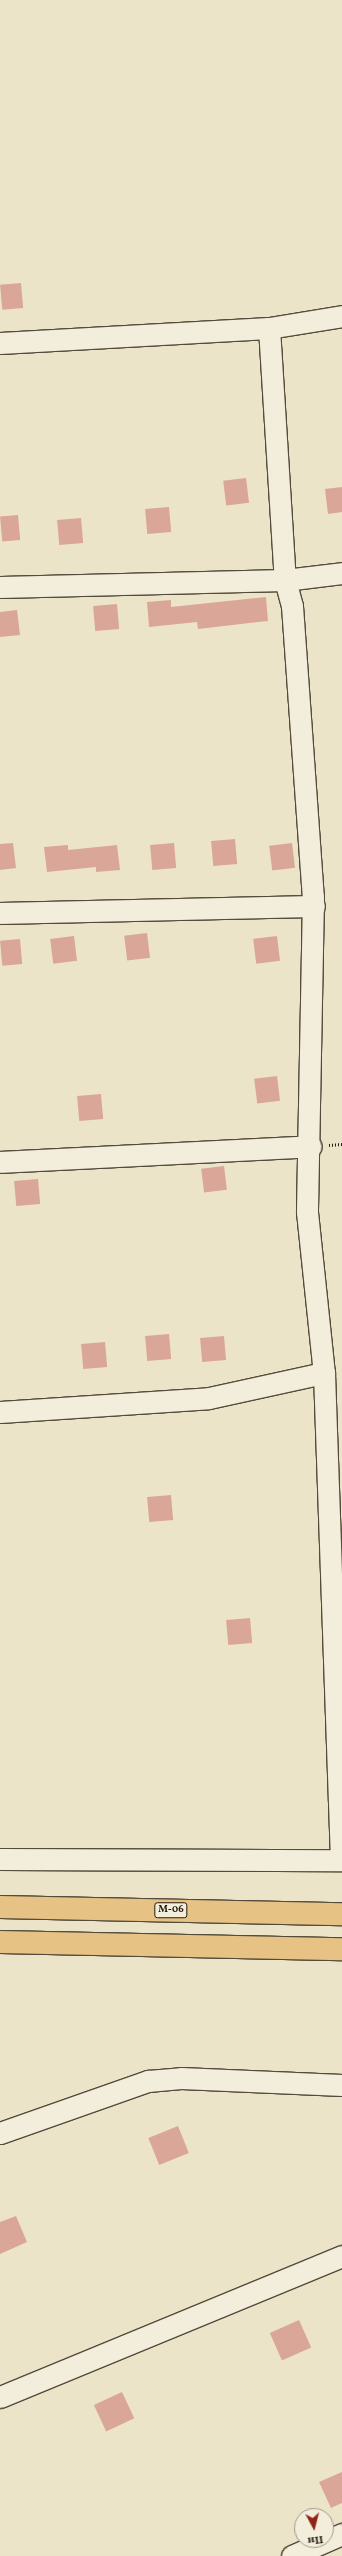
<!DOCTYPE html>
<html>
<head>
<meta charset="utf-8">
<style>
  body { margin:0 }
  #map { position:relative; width:342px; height:2556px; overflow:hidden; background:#ece4c9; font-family:Vollkorn,serif }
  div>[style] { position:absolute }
  .building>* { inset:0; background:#daa698; transform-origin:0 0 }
  .path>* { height:2.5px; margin-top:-1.25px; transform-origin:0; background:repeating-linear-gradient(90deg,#23180b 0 1px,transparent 0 3px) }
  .roads { filter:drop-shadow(1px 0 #554b3a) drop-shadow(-1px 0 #554b3a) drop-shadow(0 1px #554b3a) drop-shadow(0 -1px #554b3a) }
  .minor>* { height:21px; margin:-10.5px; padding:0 10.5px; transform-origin:10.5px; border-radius:10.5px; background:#f3eddc }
  .highway>* { height:22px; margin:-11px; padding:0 11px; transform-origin:11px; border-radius:11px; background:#e6c284 }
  span { translate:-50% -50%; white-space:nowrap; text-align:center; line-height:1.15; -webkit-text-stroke:3px #f3eddc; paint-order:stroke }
  .shield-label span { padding:1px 3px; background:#f3eddc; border:1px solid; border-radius:3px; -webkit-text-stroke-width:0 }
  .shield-label { font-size:10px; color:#23180b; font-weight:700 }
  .north { position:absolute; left:294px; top:2508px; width:40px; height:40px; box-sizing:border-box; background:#f3eddc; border:1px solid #a09888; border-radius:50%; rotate:173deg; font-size:11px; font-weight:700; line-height:16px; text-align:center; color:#23180b }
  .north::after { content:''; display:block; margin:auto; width:14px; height:18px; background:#8f2418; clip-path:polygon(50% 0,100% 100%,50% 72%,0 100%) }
</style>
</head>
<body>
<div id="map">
  <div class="building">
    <i style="left:21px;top:283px;width:25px;height:21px;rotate:85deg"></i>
    <i style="left:246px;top:478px;width:25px;height:23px;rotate:83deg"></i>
    <i style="clip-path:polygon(342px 487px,342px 512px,328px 514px,325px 489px)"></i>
    <i style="left:169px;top:507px;width:25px;height:24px;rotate:85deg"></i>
    <i style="left:18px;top:515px;width:25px;height:18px;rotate:85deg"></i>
    <i style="left:81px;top:518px;width:25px;height:24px;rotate:85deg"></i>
    <i style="clip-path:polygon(266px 597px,268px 621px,198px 629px,197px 622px,149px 627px,147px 602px,171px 600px,171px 607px)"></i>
    <i style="left:117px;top:604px;width:25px;height:24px;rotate:85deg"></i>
    <i style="clip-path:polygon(17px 610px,20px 635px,0 637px,0 612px)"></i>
    <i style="left:235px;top:839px;width:25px;height:24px;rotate:85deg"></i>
    <i style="clip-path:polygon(13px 843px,16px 868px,0 870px,0 844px)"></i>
    <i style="left:174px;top:843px;width:25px;height:24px;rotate:85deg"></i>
    <i style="left:292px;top:843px;width:25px;height:23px;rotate:83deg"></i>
    <i style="clip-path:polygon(68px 845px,68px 850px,117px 845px,120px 870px,96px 872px,96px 867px,47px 872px,44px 847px)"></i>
    <i style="left:147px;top:933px;width:25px;height:23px;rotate:83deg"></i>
    <i style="left:74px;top:936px;width:25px;height:24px;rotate:83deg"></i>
    <i style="left:277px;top:936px;width:25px;height:24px;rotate:83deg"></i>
    <i style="left:20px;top:939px;width:25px;height:20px;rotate:85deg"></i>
    <i style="left:277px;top:1076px;width:25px;height:23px;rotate:83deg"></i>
    <i style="left:101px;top:1094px;width:25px;height:24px;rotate:85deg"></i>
    <i style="left:224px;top:1166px;width:24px;height:23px;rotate:83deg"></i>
    <i style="left:38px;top:1179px;width:25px;height:24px;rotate:85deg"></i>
    <i style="left:169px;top:1334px;width:25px;height:24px;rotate:85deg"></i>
    <i style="left:224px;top:1336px;width:24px;height:24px;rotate:85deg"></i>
    <i style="left:105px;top:1342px;width:25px;height:24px;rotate:85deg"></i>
    <i style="left:171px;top:1495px;width:25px;height:24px;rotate:85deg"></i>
    <i style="left:250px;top:1618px;width:25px;height:24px;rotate:85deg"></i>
    <i style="left:178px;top:2126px;width:29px;height:32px;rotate:68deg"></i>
    <i style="clip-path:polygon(16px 2216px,27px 2242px,0 2254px,0 2222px)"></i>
    <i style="left:299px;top:2320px;width:30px;height:32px;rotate:66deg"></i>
    <i style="left:122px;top:2392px;width:29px;height:31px;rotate:65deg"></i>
    <i style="clip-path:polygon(342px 2472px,342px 2503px,331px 2508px,319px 2482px)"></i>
  </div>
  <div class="path">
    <i style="left:329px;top:1145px;width:13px;rotate:-4deg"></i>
  </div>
  <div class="roads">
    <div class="minor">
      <i style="left:269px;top:328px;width:253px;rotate:86.4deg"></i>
      <i style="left:285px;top:580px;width:27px;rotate:75deg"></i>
      <i style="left:292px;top:606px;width:292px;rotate:85.9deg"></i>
      <i style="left:313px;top:897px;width:315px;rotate:91.1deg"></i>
      <i style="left:307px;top:1212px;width:162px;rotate:84deg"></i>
      <i style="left:324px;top:1373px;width:487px;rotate:88deg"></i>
      <i style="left:0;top:343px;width:269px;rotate:-3.2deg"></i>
      <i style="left:269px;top:328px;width:74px;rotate:-9.3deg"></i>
      <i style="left:0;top:587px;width:285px;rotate:-1.4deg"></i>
      <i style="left:285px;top:580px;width:57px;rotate:-7deg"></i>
      <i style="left:0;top:913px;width:314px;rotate:-1.3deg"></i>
      <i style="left:0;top:1162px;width:311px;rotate:-2.9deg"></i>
      <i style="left:0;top:1412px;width:209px;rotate:-3.8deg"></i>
      <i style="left:209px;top:1398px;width:118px;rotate:-12.3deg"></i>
      <i style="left:0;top:1859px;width:342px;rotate:0.2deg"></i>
      <i style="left:0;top:2133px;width:157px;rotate:-19.4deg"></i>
      <i style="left:148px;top:2081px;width:33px;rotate:-5deg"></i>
      <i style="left:181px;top:2078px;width:161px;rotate:2.5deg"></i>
      <i style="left:0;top:2397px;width:370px;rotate:-22.4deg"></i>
      <i style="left:292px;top:2556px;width:55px;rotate:-23.7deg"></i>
    </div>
    <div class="highway">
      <i style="left:0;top:1907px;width:342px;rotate:1.2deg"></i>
      <i style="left:0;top:1942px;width:342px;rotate:1.2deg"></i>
    </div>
  </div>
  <div class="shield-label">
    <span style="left:171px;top:1910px">М-06</span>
  </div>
  <div class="north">Пн</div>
</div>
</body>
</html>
